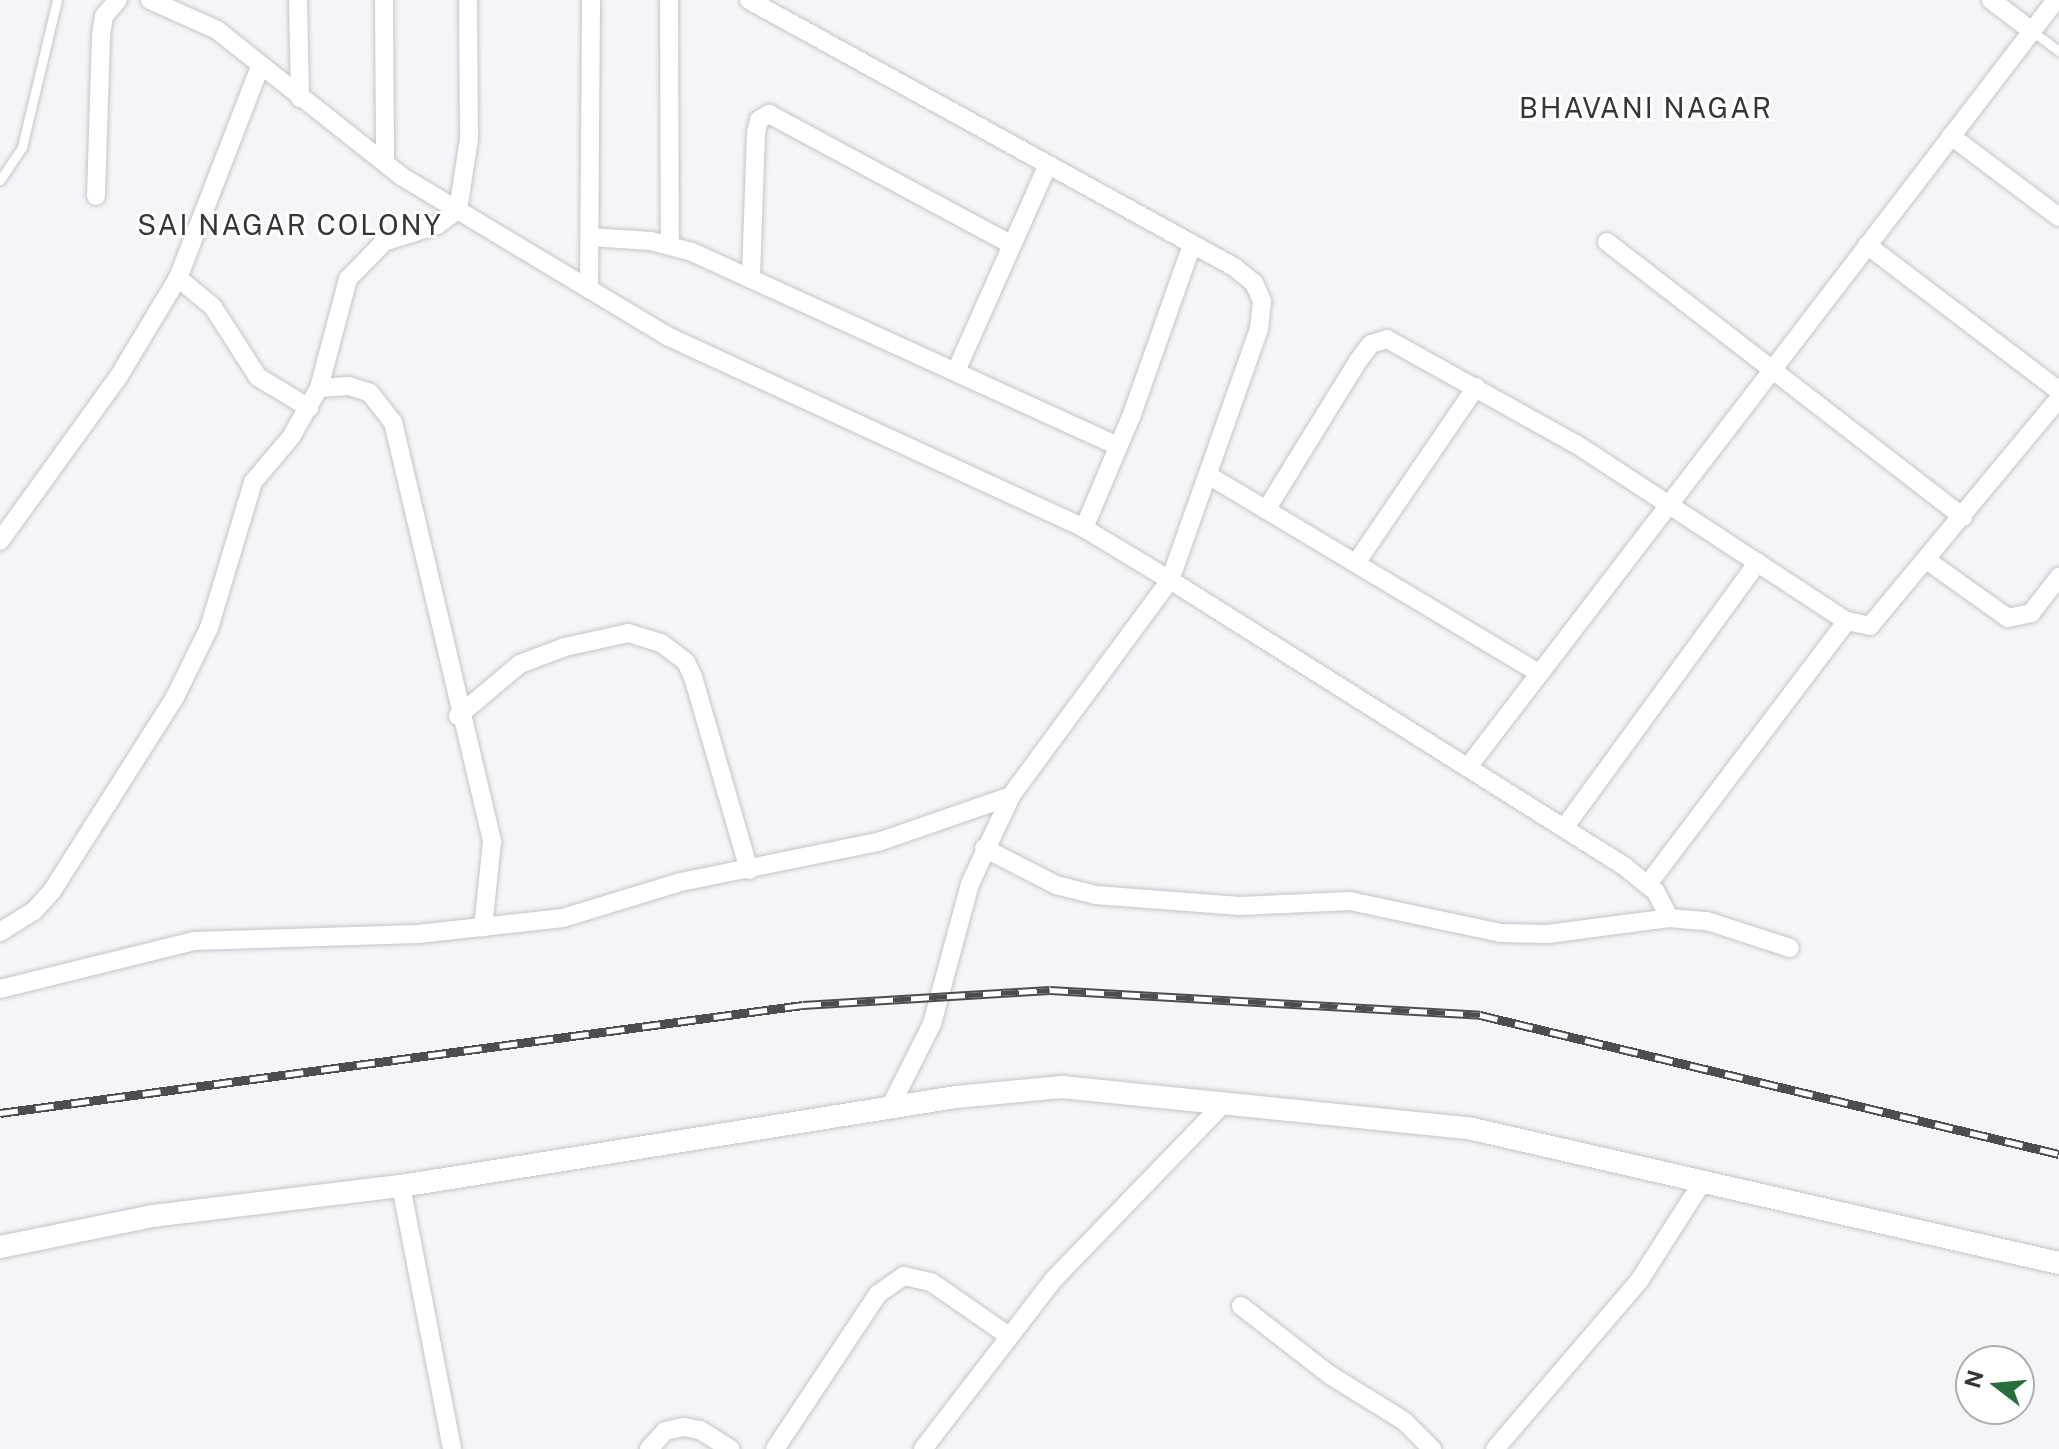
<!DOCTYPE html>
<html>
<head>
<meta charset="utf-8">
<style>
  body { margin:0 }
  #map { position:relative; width:2059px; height:1449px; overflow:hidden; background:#f5f4f8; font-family:"Public Sans",sans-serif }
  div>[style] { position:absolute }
  .roads { filter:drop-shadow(0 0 2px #c5c4c7) drop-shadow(0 0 2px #c5c4c7) }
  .service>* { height:9px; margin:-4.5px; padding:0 4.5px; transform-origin:4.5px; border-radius:4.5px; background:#fff }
  .minor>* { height:18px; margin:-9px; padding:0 9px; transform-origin:9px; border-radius:9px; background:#fff }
  .tertiary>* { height:22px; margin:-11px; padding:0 11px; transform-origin:11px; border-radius:11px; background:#fff }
  .rail>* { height:9px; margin-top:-4.5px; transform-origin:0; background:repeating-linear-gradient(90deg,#fff 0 18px,#4d4c4e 0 36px); box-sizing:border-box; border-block:2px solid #4d4c4e }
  span { translate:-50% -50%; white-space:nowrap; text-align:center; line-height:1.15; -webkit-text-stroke:6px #fff; paint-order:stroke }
  .neighbourhood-label { font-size:28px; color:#363537; letter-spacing:2px }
  .north { position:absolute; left:1955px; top:1345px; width:80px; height:80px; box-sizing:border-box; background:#fff; border:2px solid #afaeaf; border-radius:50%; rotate:286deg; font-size:22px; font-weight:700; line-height:32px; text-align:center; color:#363537 }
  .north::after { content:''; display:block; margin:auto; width:28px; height:36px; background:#266f3c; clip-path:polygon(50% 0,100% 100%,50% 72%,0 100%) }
</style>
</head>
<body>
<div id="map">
  <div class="roads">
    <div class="service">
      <i style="left:2032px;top:31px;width:34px;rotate:37deg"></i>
      <i style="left:0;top:180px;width:40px;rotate:-56deg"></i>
      <i style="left:22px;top:147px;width:151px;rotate:-76.6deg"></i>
    </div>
    <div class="minor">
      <i style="left:150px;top:0;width:73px;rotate:24.1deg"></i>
      <i style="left:217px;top:30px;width:235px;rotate:38.4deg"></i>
      <i style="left:401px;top:176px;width:310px;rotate:31deg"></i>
      <i style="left:667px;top:336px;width:459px;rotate:24.7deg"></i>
      <i style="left:1084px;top:528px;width:100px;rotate:31.2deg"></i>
      <i style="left:1170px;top:580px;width:537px;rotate:32.21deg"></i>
      <i style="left:1624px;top:866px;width:41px;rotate:39.1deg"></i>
      <i style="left:1656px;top:892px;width:29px;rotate:63deg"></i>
      <i style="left:298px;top:0;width:98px;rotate:88.8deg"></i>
      <i style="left:384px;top:0;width:162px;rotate:89.6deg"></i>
      <i style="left:669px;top:0;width:245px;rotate:89.8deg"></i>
      <i style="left:749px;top:0;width:554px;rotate:28.83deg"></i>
      <i style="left:1234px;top:267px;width:26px;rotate:39deg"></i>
      <i style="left:1254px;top:283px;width:20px;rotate:66deg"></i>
      <i style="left:1262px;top:301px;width:28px;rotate:96deg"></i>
      <i style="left:1259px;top:329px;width:266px;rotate:109.5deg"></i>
      <i style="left:1170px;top:580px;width:268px;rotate:126.4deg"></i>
      <i style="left:1011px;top:796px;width:97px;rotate:115deg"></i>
      <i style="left:970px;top:884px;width:145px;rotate:105.2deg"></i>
      <i style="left:932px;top:1024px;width:93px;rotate:116.8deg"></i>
      <i style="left:1991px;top:0;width:51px;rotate:37.1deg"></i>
      <i style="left:1951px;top:136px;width:135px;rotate:36.9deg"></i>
      <i style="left:96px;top:196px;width:161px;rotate:-88.2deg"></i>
      <i style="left:101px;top:35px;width:19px;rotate:-81deg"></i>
      <i style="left:104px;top:16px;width:21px;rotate:-49deg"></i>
      <i style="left:590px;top:237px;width:61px;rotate:3.8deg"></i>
      <i style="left:651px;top:241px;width:42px;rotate:15deg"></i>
      <i style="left:692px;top:252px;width:468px;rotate:24.5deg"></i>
      <i style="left:1607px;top:242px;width:450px;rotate:37.7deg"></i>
      <i style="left:1867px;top:245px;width:241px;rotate:37.2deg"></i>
      <i style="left:751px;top:276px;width:143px;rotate:-88deg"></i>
      <i style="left:756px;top:133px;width:13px;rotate:-77deg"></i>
      <i style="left:759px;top:120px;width:12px;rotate:-31deg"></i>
      <i style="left:769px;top:114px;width:276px;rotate:28.3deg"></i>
      <i style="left:178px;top:278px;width:45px;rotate:39.6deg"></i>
      <i style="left:213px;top:307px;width:83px;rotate:57.3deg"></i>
      <i style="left:258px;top:377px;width:60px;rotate:31.3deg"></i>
      <i style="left:589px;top:289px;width:289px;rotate:-89.6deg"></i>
      <i style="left:956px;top:371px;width:223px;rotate:-66deg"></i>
      <i style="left:319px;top:388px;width:30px;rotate:-4deg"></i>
      <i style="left:349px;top:386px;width:22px;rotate:18deg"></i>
      <i style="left:370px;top:393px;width:37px;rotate:52deg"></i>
      <i style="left:393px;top:422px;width:432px;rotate:76.7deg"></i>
      <i style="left:492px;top:842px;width:86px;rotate:96deg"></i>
      <i style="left:1208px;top:475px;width:386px;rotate:30.9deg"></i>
      <i style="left:1266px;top:510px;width:175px;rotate:-58.3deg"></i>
      <i style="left:1358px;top:361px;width:21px;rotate:-53deg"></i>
      <i style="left:1371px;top:344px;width:17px;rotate:-17deg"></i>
      <i style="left:1387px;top:339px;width:216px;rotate:29.1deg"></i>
      <i style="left:1576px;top:444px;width:324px;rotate:33.2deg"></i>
      <i style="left:1847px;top:621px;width:24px;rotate:12deg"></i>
      <i style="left:1870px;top:626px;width:296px;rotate:-50.3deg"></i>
      <i style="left:1084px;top:528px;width:121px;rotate:-67.1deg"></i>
      <i style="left:1131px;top:417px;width:182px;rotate:-70.5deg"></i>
      <i style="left:0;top:541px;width:203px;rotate:-54.2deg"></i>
      <i style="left:119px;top:376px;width:114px;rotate:-59deg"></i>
      <i style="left:178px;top:278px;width:226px;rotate:-68.8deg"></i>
      <i style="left:1928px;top:561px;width:98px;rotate:35.5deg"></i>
      <i style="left:2008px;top:618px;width:24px;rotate:-12deg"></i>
      <i style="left:2031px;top:613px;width:46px;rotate:-52.1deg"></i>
      <i style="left:1356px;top:563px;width:213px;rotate:-55.7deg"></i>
      <i style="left:458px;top:716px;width:81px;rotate:-40deg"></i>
      <i style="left:520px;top:664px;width:48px;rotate:-20.7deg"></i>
      <i style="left:565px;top:647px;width:65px;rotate:-12.5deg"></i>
      <i style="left:628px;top:633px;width:34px;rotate:17deg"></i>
      <i style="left:661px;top:643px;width:31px;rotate:37deg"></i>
      <i style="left:686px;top:662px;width:17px;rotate:65deg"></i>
      <i style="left:693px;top:677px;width:201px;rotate:73.8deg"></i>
      <i style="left:1468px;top:767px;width:966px;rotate:-52.53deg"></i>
      <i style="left:1564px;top:828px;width:329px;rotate:-53.9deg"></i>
      <i style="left:984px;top:848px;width:81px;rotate:27.2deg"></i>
      <i style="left:1056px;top:885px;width:41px;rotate:14deg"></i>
      <i style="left:1096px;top:895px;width:144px;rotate:4.4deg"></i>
      <i style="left:1240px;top:906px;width:110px;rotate:-2.6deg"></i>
      <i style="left:1350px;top:901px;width:153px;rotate:12deg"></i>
      <i style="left:1500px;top:933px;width:48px;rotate:1.2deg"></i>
      <i style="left:1548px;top:934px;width:122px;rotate:-7.5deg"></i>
      <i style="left:1669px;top:918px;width:38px;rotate:5deg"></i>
      <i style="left:1707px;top:921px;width:87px;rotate:18deg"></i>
      <i style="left:1648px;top:884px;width:330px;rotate:-52.9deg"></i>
      <i style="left:0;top:932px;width:40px;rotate:-32deg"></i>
      <i style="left:34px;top:911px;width:27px;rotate:-48deg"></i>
      <i style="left:52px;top:891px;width:230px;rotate:-57.6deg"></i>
      <i style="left:175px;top:697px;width:77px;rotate:-63.8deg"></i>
      <i style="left:209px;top:628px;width:152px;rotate:-73.2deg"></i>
      <i style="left:253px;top:482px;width:59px;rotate:-49.8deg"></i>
      <i style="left:291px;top:437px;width:56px;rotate:-60.3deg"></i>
      <i style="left:319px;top:388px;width:113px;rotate:-75.1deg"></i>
      <i style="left:348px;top:279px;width:52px;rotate:-45.8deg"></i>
      <i style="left:384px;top:242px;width:56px;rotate:-17.8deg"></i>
      <i style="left:437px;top:225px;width:26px;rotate:-36deg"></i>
      <i style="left:458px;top:210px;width:72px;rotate:-81.2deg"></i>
      <i style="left:469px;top:139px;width:139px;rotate:-90.4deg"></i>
      <i style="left:0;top:989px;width:200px;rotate:-13.9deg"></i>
      <i style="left:194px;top:941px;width:224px;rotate:-1.8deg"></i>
      <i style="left:418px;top:934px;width:146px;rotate:-6.3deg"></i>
      <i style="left:563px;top:918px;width:123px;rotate:-17deg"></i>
      <i style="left:681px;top:882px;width:201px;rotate:-11.5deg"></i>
      <i style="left:878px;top:842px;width:141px;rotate:-19.1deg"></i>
      <i style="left:401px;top:1186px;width:268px;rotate:79deg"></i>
      <i style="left:1241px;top:1306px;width:113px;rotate:37.8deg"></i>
      <i style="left:1330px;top:1375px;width:87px;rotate:31.9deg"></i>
      <i style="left:1404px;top:1421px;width:40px;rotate:45deg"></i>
      <i style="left:649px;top:1449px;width:24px;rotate:-48deg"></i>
      <i style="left:665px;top:1431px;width:19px;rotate:-12deg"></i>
      <i style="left:684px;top:1427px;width:16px;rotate:11deg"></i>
      <i style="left:700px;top:1430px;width:36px;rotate:32deg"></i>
      <i style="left:775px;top:1449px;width:186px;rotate:-56.4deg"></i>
      <i style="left:878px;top:1294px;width:32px;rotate:-35deg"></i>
      <i style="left:904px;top:1276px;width:28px;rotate:13deg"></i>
      <i style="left:931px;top:1282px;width:95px;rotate:34.7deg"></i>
      <i style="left:923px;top:1449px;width:213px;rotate:-52.4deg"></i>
      <i style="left:1053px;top:1280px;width:248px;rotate:-46deg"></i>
      <i style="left:1495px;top:1449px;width:221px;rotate:-49.4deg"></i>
      <i style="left:1639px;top:1281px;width:119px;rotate:-57.4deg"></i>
    </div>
    <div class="tertiary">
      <i style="left:0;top:1247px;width:155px;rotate:-11.5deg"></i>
      <i style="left:152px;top:1216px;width:251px;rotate:-6.9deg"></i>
      <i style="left:401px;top:1186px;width:562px;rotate:-9.11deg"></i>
      <i style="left:956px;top:1097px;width:106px;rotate:-5.4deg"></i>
      <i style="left:1062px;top:1087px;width:408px;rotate:5.8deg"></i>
      <i style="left:1468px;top:1128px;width:606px;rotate:12.87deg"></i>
    </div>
  </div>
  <div class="rail">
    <i style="left:0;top:1113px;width:810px;rotate:-7.66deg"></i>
    <i style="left:803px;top:1005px;width:247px;rotate:-3.5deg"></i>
    <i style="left:1050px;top:990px;width:431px;rotate:3.3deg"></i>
    <i style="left:1480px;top:1015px;width:595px;rotate:13.5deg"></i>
  </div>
  <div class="neighbourhood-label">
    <span style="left:1646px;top:108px">BHAVANI NAGAR</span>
    <span style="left:290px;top:225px">SAI NAGAR COLONY</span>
  </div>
  <div class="north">N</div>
</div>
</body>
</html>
